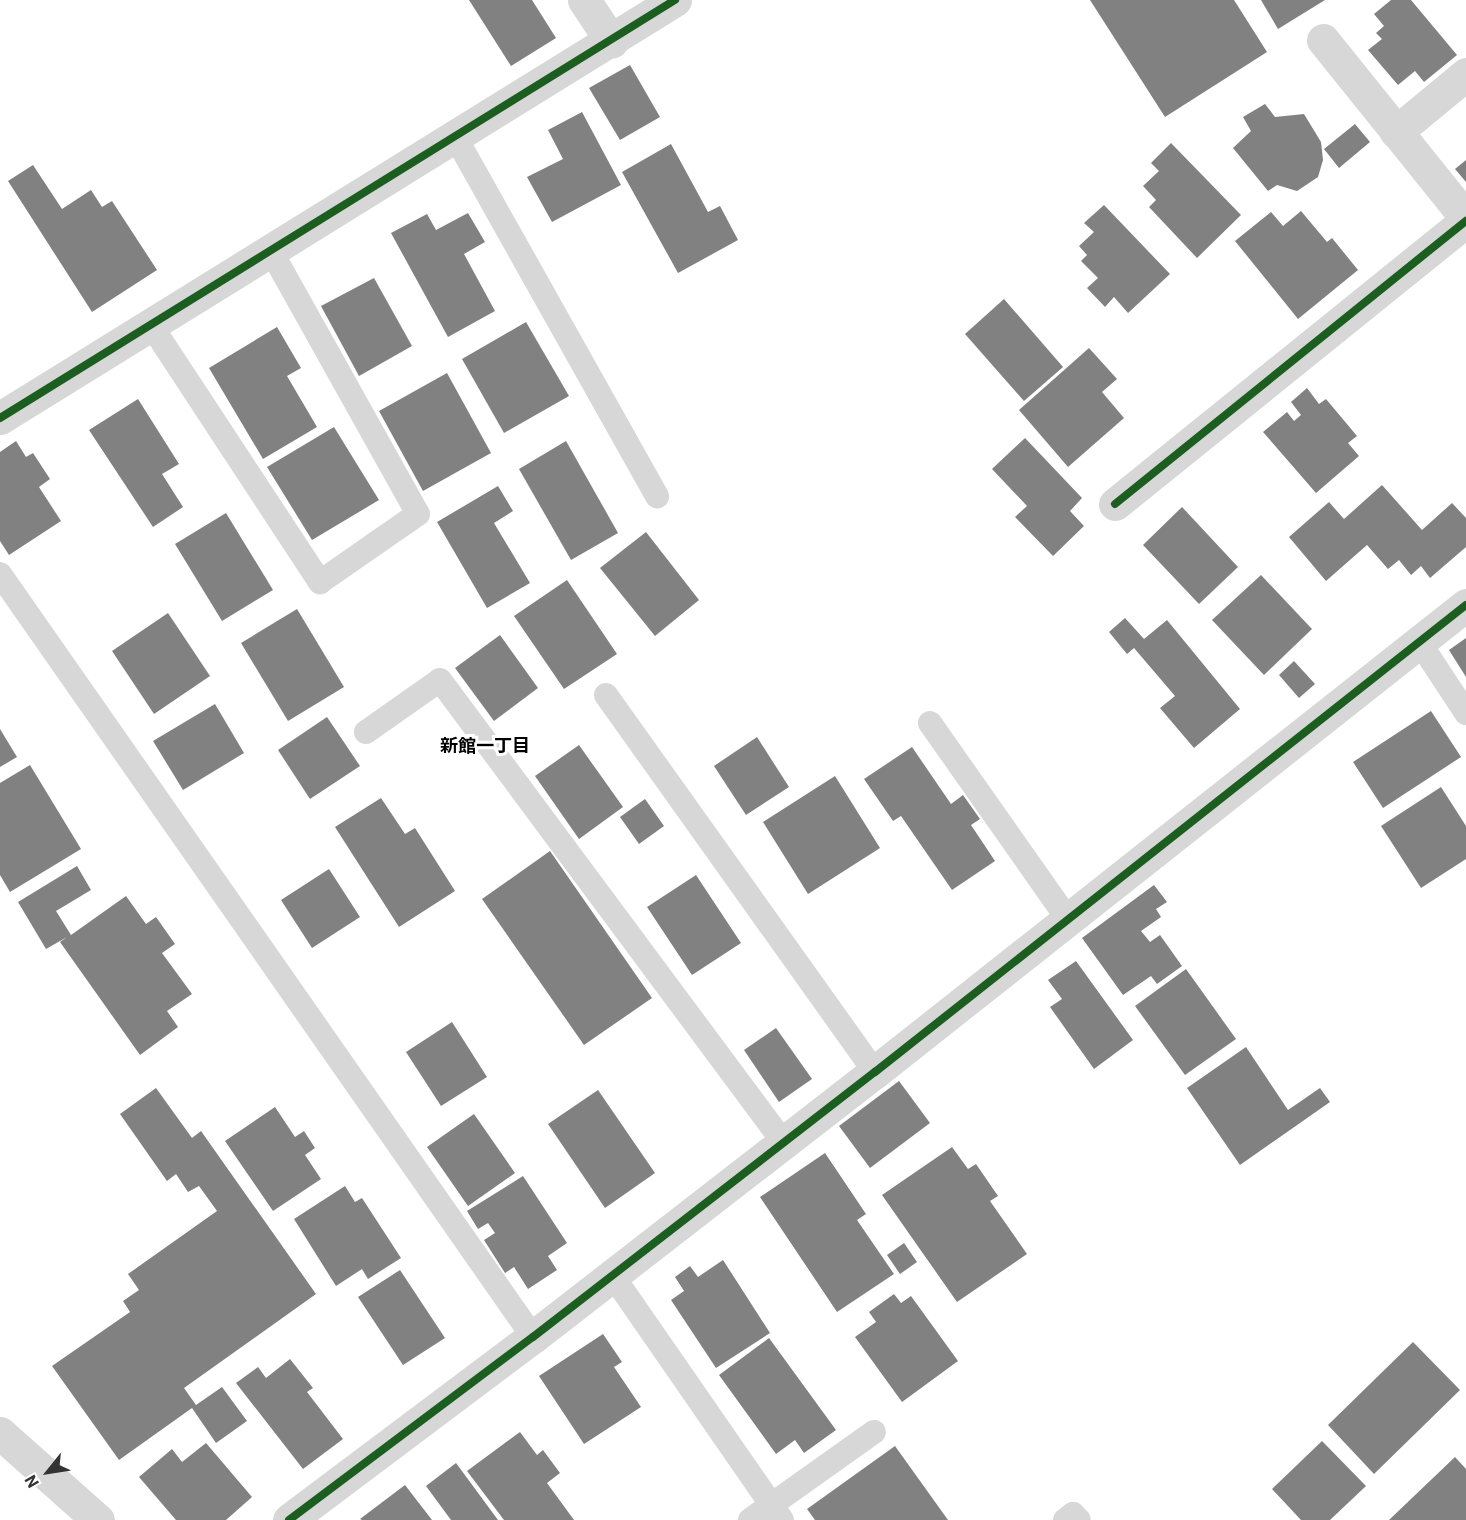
<!DOCTYPE html>
<html>
<head>
<meta charset="utf-8">
<style>
  body { margin:0 }
  #map { position:relative; width:1466px; height:1520px; overflow:hidden; background:#fff; font-family:Roboto,"Noto Sans JP",sans-serif }
  div>[style] { position:absolute }
  .building>* { inset:0; background:#818181 }
  .service>* { height:24px; margin:-12px; padding:0 12px; transform-origin:12px; border-radius:12px; background:#d7d7d7 }
  .minor>* { height:33px; margin:-16.5px; padding:0 16.5px; transform-origin:16.5px; border-radius:16.5px; background:#d7d7d7 }
  .tertiary>* { height:33px; margin:-16.5px; padding:0 16.5px; transform-origin:16.5px; border-radius:16.5px; background:#d7d7d7 }
  .cycleway>* { height:8px; margin:-4px; padding:0 4px; transform-origin:4px; border-radius:4px; background:#1b5e20 }
  span { translate:-50% -50%; white-space:nowrap; text-align:center; line-height:1.15; -webkit-text-stroke:6px #fff; paint-order:stroke }
  .neighbourhood-label { font-size:18px; color:#000; font-weight:700 }
  .north { position:absolute; left:18px; top:1442px; width:60px; height:60px; -webkit-text-stroke:4px #fff; paint-order:stroke; rotate:240deg; font-size:16px; font-weight:700; line-height:24px; text-align:center; color:#333 }
  .north::after { content:''; display:block; margin:auto; width:21px; height:27px; background:#333; clip-path:polygon(50% 0,100% 100%,50% 72%,0 100%) }
</style>
</head>
<body>
<div id="map">
  <div class="building">
    <i style="clip-path:polygon(469px 0,532px 0,556px 38px,511px 66px)"></i>
    <i style="clip-path:polygon(1090px 0,1234px 0,1267px 52px,1165px 117px)"></i>
    <i style="clip-path:polygon(1261px 0,1325px 0,1278px 29px)"></i>
    <i style="clip-path:polygon(1391px 0,1411px 0,1457px 55px,1424px 82px,1415px 71px,1398px 85px,1368px 50px,1382px 39px,1376px 33px,1384px 26px,1374px 14px)"></i>
    <i style="clip-path:polygon(630px 65px,660px 117px,620px 140px,589px 88px)"></i>
    <i style="clip-path:polygon(1265px 104px,1275px 117px,1304px 114px,1321px 142px,1323px 160px,1318px 177px,1297px 191px,1277px 185px,1268px 191px,1233px 148px,1251px 131px,1243px 117px)"></i>
    <i style="clip-path:polygon(582px 112px,621px 185px,552px 222px,527px 177px,563px 159px,548px 130px)"></i>
    <i style="clip-path:polygon(1355px 124px,1370px 142px,1339px 168px,1324px 149px)"></i>
    <i style="clip-path:polygon(1171px 143px,1241px 215px,1197px 258px,1149px 207px,1156px 200px,1143px 186px,1159px 171px,1151px 163px)"></i>
    <i style="clip-path:polygon(671px 144px,708px 212px,720px 206px,738px 240px,678px 273px,622px 172px)"></i>
    <i style="clip-path:polygon(1466px 160px,1466px 182px,1455px 169px)"></i>
    <i style="clip-path:polygon(33px 165px,62px 209px,91px 190px,102px 207px,112px 201px,157px 270px,92px 312px,8px 181px)"></i>
    <i style="clip-path:polygon(1104px 205px,1170px 274px,1128px 313px,1114px 297px,1105px 307px,1087px 288px,1098px 278px,1081px 261px,1087px 255px,1079px 246px,1094px 232px,1084px 223px)"></i>
    <i style="clip-path:polygon(1301px 211px,1327px 242px,1332px 238px,1358px 270px,1298px 319px,1235px 241px,1271px 212px,1283px 226px)"></i>
    <i style="clip-path:polygon(468px 213px,485px 242px,464px 254px,495px 311px,448px 337px,391px 233px,427px 214px,436px 230px)"></i>
    <i style="clip-path:polygon(374px 278px,412px 346px,359px 376px,321px 306px)"></i>
    <i style="clip-path:polygon(1004px 299px,1063px 367px,1024px 401px,965px 334px)"></i>
    <i style="clip-path:polygon(526px 322px,569px 396px,504px 433px,462px 359px)"></i>
    <i style="clip-path:polygon(277px 327px,301px 368px,287px 376px,317px 427px,263px 459px,209px 368px)"></i>
    <i style="clip-path:polygon(1089px 348px,1117px 379px,1102px 392px,1124px 418px,1068px 467px,1019px 410px)"></i>
    <i style="clip-path:polygon(447px 373px,491px 453px,423px 491px,379px 411px)"></i>
    <i style="clip-path:polygon(1307px 388px,1319px 404px,1326px 399px,1357px 436px,1348px 443px,1359px 456px,1316px 493px,1263px 432px,1287px 412px,1294px 421px,1301px 415px,1291px 402px)"></i>
    <i style="clip-path:polygon(138px 399px,179px 464px,162px 474px,183px 507px,153px 527px,89px 430px)"></i>
    <i style="clip-path:polygon(334px 427px,379px 500px,312px 540px,267px 467px)"></i>
    <i style="clip-path:polygon(1025px 438px,1082px 498px,1070px 511px,1084px 526px,1053px 556px,1015px 517px,1027px 506px,992px 469px)"></i>
    <i style="clip-path:polygon(16px 441px,26px 457px,33px 453px,50px 479px,39px 487px,61px 521px,9px 555px,0 541px,0 452px)"></i>
    <i style="clip-path:polygon(566px 441px,618px 533px,571px 560px,519px 469px)"></i>
    <i style="clip-path:polygon(1382px 485px,1422px 530px,1452px 503px,1466px 518px,1466px 547px,1430px 578px,1421px 566px,1411px 575px,1399px 560px,1388px 569px,1367px 545px,1326px 581px,1289px 537px,1329px 502px,1344px 519px)"></i>
    <i style="clip-path:polygon(498px 486px,513px 511px,494px 523px,530px 583px,487px 608px,437px 522px)"></i>
    <i style="clip-path:polygon(1182px 507px,1238px 567px,1199px 604px,1143px 545px)"></i>
    <i style="clip-path:polygon(226px 513px,273px 590px,222px 621px,175px 544px)"></i>
    <i style="clip-path:polygon(646px 532px,699px 600px,655px 636px,600px 568px)"></i>
    <i style="clip-path:polygon(1261px 575px,1312px 629px,1264px 675px,1212px 620px)"></i>
    <i style="clip-path:polygon(567px 580px,617px 654px,564px 689px,514px 616px)"></i>
    <i style="clip-path:polygon(297px 609px,344px 687px,288px 721px,241px 643px)"></i>
    <i style="clip-path:polygon(168px 613px,210px 676px,154px 714px,112px 651px)"></i>
    <i style="clip-path:polygon(1125px 618px,1144px 639px,1167px 620px,1240px 709px,1194px 748px,1160px 708px,1175px 696px,1134px 648px,1127px 654px,1109px 632px)"></i>
    <i style="clip-path:polygon(500px 635px,538px 688px,494px 721px,455px 668px)"></i>
    <i style="clip-path:polygon(1466px 638px,1466px 677px,1449px 650px)"></i>
    <i style="clip-path:polygon(1294px 661px,1315px 684px,1299px 698px,1279px 675px)"></i>
    <i style="clip-path:polygon(215px 704px,244px 753px,183px 790px,153px 741px)"></i>
    <i style="clip-path:polygon(1431px 711px,1461px 757px,1383px 808px,1353px 762px)"></i>
    <i style="clip-path:polygon(327px 717px,360px 766px,310px 799px,278px 750px)"></i>
    <i style="clip-path:polygon(0 729px,17px 757px,0 767px)"></i>
    <i style="clip-path:polygon(757px 737px,789px 787px,746px 815px,714px 766px)"></i>
    <i style="clip-path:polygon(579px 745px,623px 807px,579px 839px,535px 776px)"></i>
    <i style="clip-path:polygon(912px 747px,951px 804px,963px 795px,980px 819px,971px 825px,995px 861px,952px 890px,901px 816px,893px 821px,864px 779px)"></i>
    <i style="clip-path:polygon(30px 765px,81px 849px,10px 892px,0 875px,0 783px)"></i>
    <i style="clip-path:polygon(835px 776px,880px 848px,808px 894px,763px 822px)"></i>
    <i style="clip-path:polygon(1441px 787px,1466px 826px,1466px 859px,1421px 888px,1381px 826px)"></i>
    <i style="clip-path:polygon(381px 798px,405px 834px,415px 828px,455px 891px,399px 927px,335px 827px)"></i>
    <i style="clip-path:polygon(645px 799px,664px 826px,639px 844px,620px 817px)"></i>
    <i style="clip-path:polygon(550px 851px,652px 998px,584px 1045px,482px 899px)"></i>
    <i style="clip-path:polygon(77px 866px,91px 890px,56px 911px,71px 935px,126px 896px,146px 924px,156px 917px,175px 944px,162px 953px,192px 994px,167px 1011px,178px 1027px,140px 1055px,60px 942px,67px 937px,46px 949px,18px 902px)"></i>
    <i style="clip-path:polygon(329px 869px,360px 917px,312px 948px,281px 900px)"></i>
    <i style="clip-path:polygon(696px 875px,741px 943px,692px 975px,647px 907px)"></i>
    <i style="clip-path:polygon(1154px 885px,1167px 902px,1156px 909px,1161px 917px,1141px 931px,1150px 942px,1160px 935px,1182px 966px,1157px 984px,1151px 976px,1123px 995px,1082px 938px)"></i>
    <i style="clip-path:polygon(1076px 961px,1133px 1040px,1094px 1069px,1050px 1007px,1062px 999px,1048px 980px)"></i>
    <i style="clip-path:polygon(1186px 969px,1236px 1039px,1185px 1075px,1135px 1006px)"></i>
    <i style="clip-path:polygon(452px 1022px,487px 1077px,441px 1106px,406px 1052px)"></i>
    <i style="clip-path:polygon(776px 1028px,812px 1079px,779px 1102px,744px 1050px)"></i>
    <i style="clip-path:polygon(1246px 1047px,1288px 1110px,1320px 1088px,1330px 1102px,1240px 1165px,1187px 1088px)"></i>
    <i style="clip-path:polygon(899px 1081px,930px 1123px,870px 1168px,839px 1126px)"></i>
    <i style="clip-path:polygon(156px 1088px,192px 1138px,201px 1131px,316px 1294px,184px 1388px,196px 1405px,222px 1387px,247px 1421px,216px 1443px,192px 1408px,119px 1460px,52px 1366px,130px 1312px,123px 1301px,139px 1290px,128px 1274px,217px 1211px,199px 1186px,188px 1192px,176px 1174px,167px 1181px,120px 1114px)"></i>
    <i style="clip-path:polygon(598px 1090px,655px 1173px,605px 1208px,548px 1124px)"></i>
    <i style="clip-path:polygon(275px 1107px,295px 1137px,304px 1131px,315px 1148px,305px 1155px,321px 1179px,273px 1211px,225px 1141px)"></i>
    <i style="clip-path:polygon(474px 1114px,515px 1173px,468px 1206px,427px 1147px)"></i>
    <i style="clip-path:polygon(952px 1147px,968px 1169px,976px 1164px,998px 1196px,990px 1201px,1027px 1254px,957px 1302px,882px 1195px)"></i>
    <i style="clip-path:polygon(825px 1153px,866px 1214px,857px 1220px,894px 1274px,837px 1312px,760px 1197px)"></i>
    <i style="clip-path:polygon(523px 1176px,567px 1243px,548px 1256px,557px 1270px,528px 1289px,514px 1267px,505px 1273px,484px 1240px,495px 1233px,488px 1223px,478px 1229px,467px 1211px)"></i>
    <i style="clip-path:polygon(345px 1186px,355px 1202px,362px 1198px,401px 1258px,368px 1279px,362px 1269px,336px 1286px,294px 1219px)"></i>
    <i style="clip-path:polygon(904px 1243px,917px 1262px,900px 1274px,887px 1255px)"></i>
    <i style="clip-path:polygon(723px 1260px,770px 1333px,716px 1368px,671px 1300px,684px 1291px,675px 1277px,690px 1266px,698px 1277px)"></i>
    <i style="clip-path:polygon(400px 1270px,445px 1338px,403px 1365px,358px 1297px)"></i>
    <i style="clip-path:polygon(894px 1294px,901px 1303px,911px 1296px,958px 1361px,902px 1402px,855px 1337px,876px 1322px,869px 1312px)"></i>
    <i style="clip-path:polygon(603px 1334px,622px 1362px,614px 1367px,641px 1407px,584px 1444px,539px 1376px)"></i>
    <i style="clip-path:polygon(769px 1338px,836px 1430px,804px 1453px,795px 1440px,776px 1454px,719px 1375px)"></i>
    <i style="clip-path:polygon(1413px 1342px,1460px 1390px,1374px 1474px,1328px 1425px)"></i>
    <i style="clip-path:polygon(290px 1359px,313px 1388px,307px 1392px,343px 1439px,303px 1469px,236px 1383px,258px 1367px,266px 1378px)"></i>
    <i style="clip-path:polygon(520px 1432px,537px 1455px,543px 1450px,560px 1473px,547px 1483px,574px 1520px,504px 1520px,467px 1471px)"></i>
    <i style="clip-path:polygon(1322px 1441px,1366px 1486px,1330px 1520px,1301px 1520px,1272px 1489px)"></i>
    <i style="clip-path:polygon(206px 1443px,252px 1497px,226px 1520px,176px 1520px,139px 1477px,172px 1449px,182px 1462px)"></i>
    <i style="clip-path:polygon(895px 1446px,948px 1520px,815px 1520px,807px 1509px)"></i>
    <i style="clip-path:polygon(1455px 1457px,1466px 1469px,1466px 1520px,1389px 1520px)"></i>
    <i style="clip-path:polygon(456px 1463px,498px 1520px,451px 1520px,426px 1486px)"></i>
    <i style="clip-path:polygon(405px 1485px,432px 1520px,362px 1520px,360px 1519px)"></i>
  </div>
  <div class="service">
    <i style="left:456px;top:138px;width:411px;rotate:60.7deg"></i>
    <i style="left:151px;top:325px;width:308px;rotate:56.7deg"></i>
    <i style="left:320px;top:582px;width:119px;rotate:-34.8deg"></i>
    <i style="left:418px;top:514px;width:301px;rotate:-119.2deg"></i>
    <i style="left:0;top:574px;width:931px;rotate:55.06deg"></i>
    <i style="left:1420px;top:643px;width:84px;rotate:56.7deg"></i>
    <i style="left:606px;top:695px;width:463px;rotate:54.5deg"></i>
    <i style="left:930px;top:723px;width:242px;rotate:54.9deg"></i>
    <i style="left:366px;top:732px;width:90px;rotate:-35.1deg"></i>
    <i style="left:440px;top:680px;width:577px;rotate:53.39deg"></i>
    <i style="left:613px;top:1276px;width:297px;rotate:55.3deg"></i>
    <i style="left:750px;top:1520px;width:152px;rotate:-35.4deg"></i>
    <i style="left:1065px;top:1520px;width:10px;rotate:-37deg"></i>
    <i style="left:1073px;top:1514px;width:8px;rotate:45deg"></i>
  </div>
  <div class="minor">
    <i style="left:584px;top:0;width:50px;rotate:56.3deg"></i>
    <i style="left:1323px;top:40px;width:228px;rotate:51.2deg"></i>
    <i style="left:1396px;top:132px;width:91px;rotate:-39.6deg"></i>
    <i style="left:0;top:418px;width:794px;rotate:-31.77deg"></i>
    <i style="left:1115px;top:504px;width:451px;rotate:-38.9deg"></i>
    <i style="left:289px;top:1520px;width:305px;rotate:-36.9deg"></i>
    <i style="left:533px;top:1337px;width:433px;rotate:-37.8deg"></i>
    <i style="left:875px;top:1072px;width:753px;rotate:-38.32deg"></i>
  </div>
  <div class="tertiary">
    <i style="left:0;top:1433px;width:131px;rotate:41.6deg"></i>
  </div>
  <div class="cycleway">
    <i style="left:0;top:418px;width:794px;rotate:-31.77deg"></i>
    <i style="left:1115px;top:504px;width:451px;rotate:-38.9deg"></i>
    <i style="left:289px;top:1520px;width:305px;rotate:-36.9deg"></i>
    <i style="left:533px;top:1337px;width:433px;rotate:-37.8deg"></i>
    <i style="left:875px;top:1072px;width:753px;rotate:-38.32deg"></i>
  </div>
  <div class="neighbourhood-label">
    <span style="left:485px;top:746px">新館一丁目</span>
  </div>
  <div class="north">N</div>
</div>
</body>
</html>
